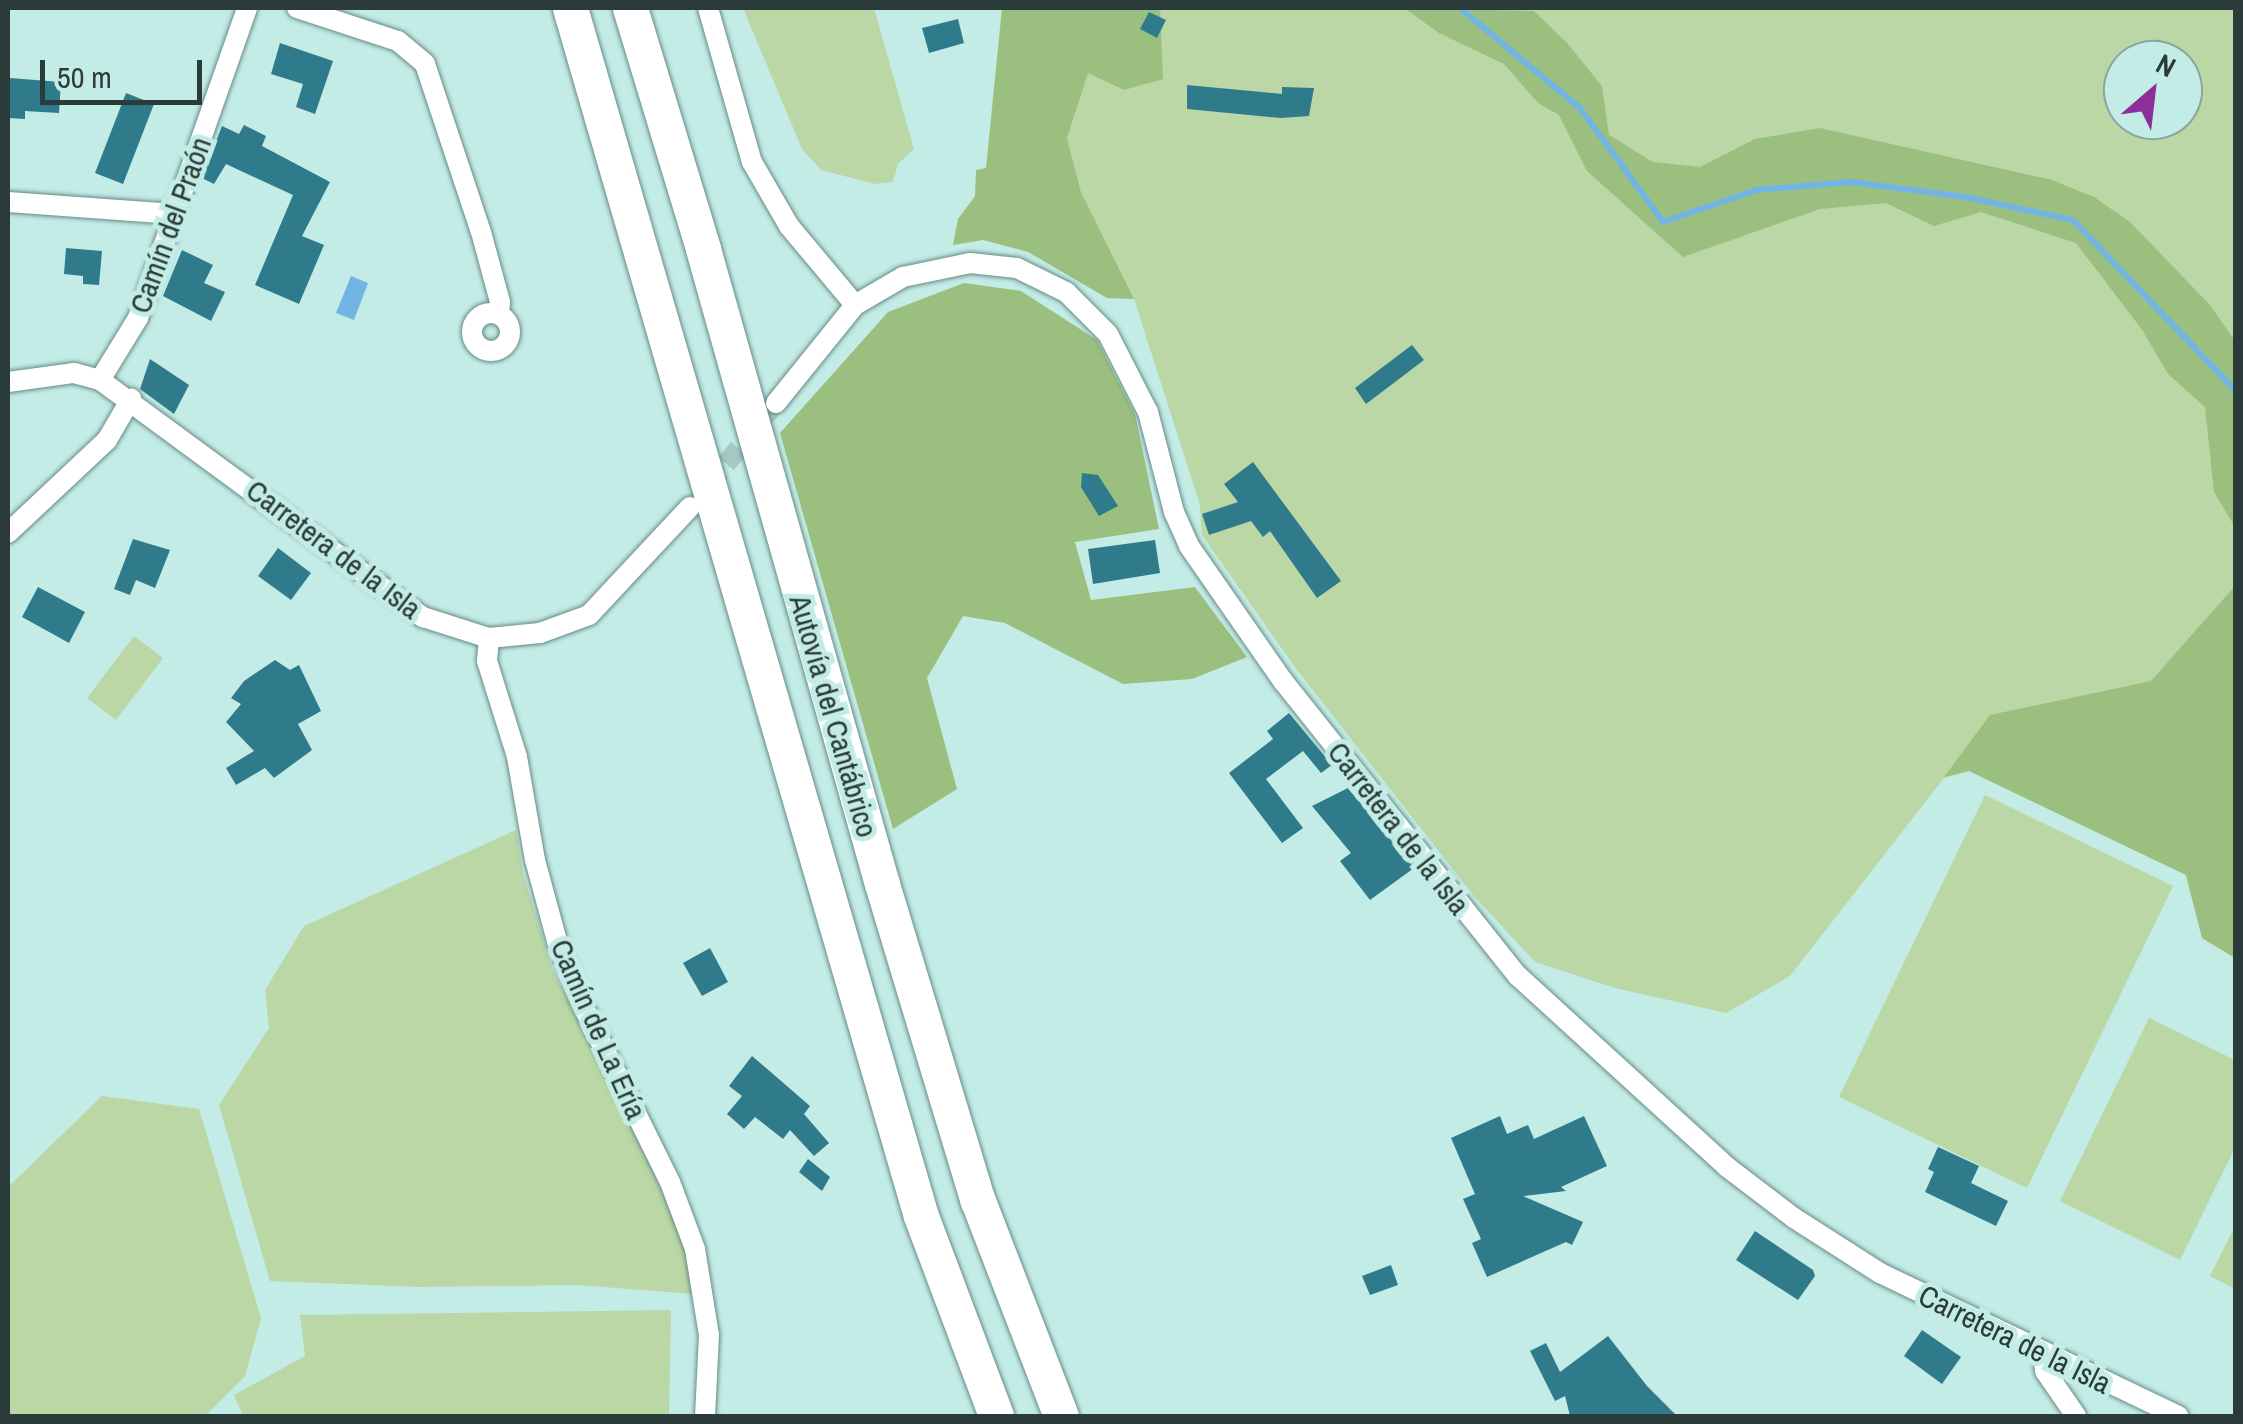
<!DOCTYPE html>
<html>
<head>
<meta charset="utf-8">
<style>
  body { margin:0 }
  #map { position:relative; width:2243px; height:1424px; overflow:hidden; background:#c4ece6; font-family:"Archivo Narrow",sans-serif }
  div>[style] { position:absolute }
  .green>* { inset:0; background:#bad7a5 }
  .forest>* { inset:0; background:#9abf7f }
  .water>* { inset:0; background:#72b4e3 }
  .stream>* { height:6px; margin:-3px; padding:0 3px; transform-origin:3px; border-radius:3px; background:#72b4e3 }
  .building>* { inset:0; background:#307b8b }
  .minor-tunnel>* { height:20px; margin-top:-10px; transform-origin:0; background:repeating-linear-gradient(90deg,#a5c9c3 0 20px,transparent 0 30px) }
  .roads { filter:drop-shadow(0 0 2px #668b86) drop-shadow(0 0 2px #668b86) }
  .minor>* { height:20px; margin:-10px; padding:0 10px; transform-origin:10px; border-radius:10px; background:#fff }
  .minor>.ring { margin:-10px; padding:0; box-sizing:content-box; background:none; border:20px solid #fff; border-radius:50% }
  .motorway>* { height:35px; margin:-17.5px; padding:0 17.5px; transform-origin:17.5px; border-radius:17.5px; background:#fff }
  span { translate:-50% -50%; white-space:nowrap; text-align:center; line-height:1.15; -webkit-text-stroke:10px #c4ece6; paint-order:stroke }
  .street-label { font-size:30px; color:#2b3b39 }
  .frame { position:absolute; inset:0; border:10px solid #2b3b39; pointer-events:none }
  .north { position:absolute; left:2103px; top:40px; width:100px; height:100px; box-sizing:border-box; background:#c4ece6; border:2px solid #87a5a1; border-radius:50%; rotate:28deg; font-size:28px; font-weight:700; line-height:40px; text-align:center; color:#2b3b39 }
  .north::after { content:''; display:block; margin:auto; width:35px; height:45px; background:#8c2f9a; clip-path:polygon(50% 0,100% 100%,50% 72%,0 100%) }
  .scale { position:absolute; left:40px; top:60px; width:162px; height:45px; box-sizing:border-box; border:5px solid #2b3b39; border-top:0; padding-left:12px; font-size:30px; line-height:35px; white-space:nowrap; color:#2b3b39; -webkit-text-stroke:8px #c4ece6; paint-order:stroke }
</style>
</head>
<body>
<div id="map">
  <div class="green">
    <i style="clip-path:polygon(743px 8px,874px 8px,914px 149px,898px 164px,893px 182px,875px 184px,821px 170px,802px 149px)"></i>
    <i style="clip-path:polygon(evenodd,1120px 8px,2235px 8px,2235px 958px,2202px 938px,2186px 875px,1969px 771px,1944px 778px,1790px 976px,1726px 1013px,1615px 988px,1535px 962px,1474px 896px,1297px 670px,1202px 535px,1200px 505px,1134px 299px,1081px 192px,1067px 138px,1074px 95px,1120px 8px,2123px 60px,2183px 60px,2183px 120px,2123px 120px,2123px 60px)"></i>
    <i style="clip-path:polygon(134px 636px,163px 658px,116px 720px,87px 698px)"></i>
    <i style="clip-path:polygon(1985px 795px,2173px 886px,2027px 1188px,1839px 1097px)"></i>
    <i style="clip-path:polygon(516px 830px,523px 873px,552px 968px,655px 1176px,684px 1244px,692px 1294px,578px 1285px,419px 1287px,270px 1281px,219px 1105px,269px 1028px,265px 990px,304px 926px)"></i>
    <i style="clip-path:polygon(2149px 1018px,2235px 1060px,2235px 1148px,2180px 1260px,2060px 1201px)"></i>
    <i style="clip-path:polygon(102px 1096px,199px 1109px,261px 1318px,245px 1376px,205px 1416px,8px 1416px,8px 1187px)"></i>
    <i style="clip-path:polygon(2235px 1226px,2235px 1289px,2210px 1276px)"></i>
    <i style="clip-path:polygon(671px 1310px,669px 1416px,243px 1416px,234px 1395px,305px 1356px,300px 1315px)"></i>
  </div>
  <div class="forest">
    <i style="clip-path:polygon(1002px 8px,1160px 8px,1163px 79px,1124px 90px,1088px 73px,1067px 138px,1081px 192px,1134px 299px,1107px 298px,1028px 252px,983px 240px,953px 245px,958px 219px,975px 196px,976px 170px,986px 168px)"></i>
    <i style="clip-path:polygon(1404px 8px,1534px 11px,1567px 43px,1602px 86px,1609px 135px,1653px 162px,1700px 167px,1755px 139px,1820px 128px,2052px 180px,2094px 197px,2130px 222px,2210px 305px,2235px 341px,2235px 527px,2214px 492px,2205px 407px,2168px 374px,2143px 331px,2076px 243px,1981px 212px,1934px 226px,1886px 203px,1820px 209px,1683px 257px,1587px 171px,1559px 115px,1538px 103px,1504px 64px,1439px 33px)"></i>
    <i style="clip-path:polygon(964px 283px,1021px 291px,1097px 340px,1135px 414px,1159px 529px,1075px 542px,1091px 600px,1195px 587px,1247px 657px,1192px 679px,1123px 684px,1005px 623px,963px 616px,927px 678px,957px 789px,893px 829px,780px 433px,888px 312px)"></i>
    <i style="clip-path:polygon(2235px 586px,2235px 958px,2202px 938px,2186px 875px,1969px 771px,1944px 777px,1990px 715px,2151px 681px)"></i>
  </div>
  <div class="water">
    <i style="clip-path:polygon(351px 276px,368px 283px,354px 320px,336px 313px)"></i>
  </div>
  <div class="stream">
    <i style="left:1460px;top:8px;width:156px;rotate:39.8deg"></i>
    <i style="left:1580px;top:108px;width:141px;rotate:53.9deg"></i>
    <i style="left:1663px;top:222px;width:98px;rotate:-19deg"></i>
    <i style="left:1756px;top:190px;width:96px;rotate:-4.8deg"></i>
    <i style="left:1852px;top:182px;width:114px;rotate:7.6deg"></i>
    <i style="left:1965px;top:197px;width:110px;rotate:12deg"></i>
    <i style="left:2073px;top:220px;width:236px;rotate:46.4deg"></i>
  </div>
  <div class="building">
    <i style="clip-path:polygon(1149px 12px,1166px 20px,1157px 38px,1140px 29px)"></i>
    <i style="clip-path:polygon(958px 19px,964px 43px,929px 53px,922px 28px)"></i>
    <i style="clip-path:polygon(280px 43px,333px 61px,315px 114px,296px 107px,303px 84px,271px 74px)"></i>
    <i style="clip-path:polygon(10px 78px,61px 82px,59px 113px,25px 111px,25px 119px,8px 118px)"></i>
    <i style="clip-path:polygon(1187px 85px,1282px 94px,1282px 87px,1314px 88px,1309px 116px,1281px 118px,1187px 109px)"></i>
    <i style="clip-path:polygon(126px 93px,154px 104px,123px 184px,95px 173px)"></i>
    <i style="clip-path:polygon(244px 125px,266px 136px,262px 146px,330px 182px,302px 236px,324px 245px,299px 304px,255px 285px,293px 195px,226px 164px,214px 184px,202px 178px,222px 126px,239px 134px)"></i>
    <i style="clip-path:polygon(66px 248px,102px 251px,99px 285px,83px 284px,83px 276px,64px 274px)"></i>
    <i style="clip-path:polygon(182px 250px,213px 265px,204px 283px,225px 292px,211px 321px,163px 296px)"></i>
    <i style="clip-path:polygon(1412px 345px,1424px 360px,1366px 404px,1355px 388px)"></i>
    <i style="clip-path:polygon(150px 359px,189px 385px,174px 414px,140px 389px)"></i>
    <i style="clip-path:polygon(1253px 462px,1341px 581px,1317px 598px,1270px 531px,1263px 537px,1251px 521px,1209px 535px,1202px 514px,1238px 502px,1224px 484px)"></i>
    <i style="clip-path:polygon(1082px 473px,1098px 475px,1118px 506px,1099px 516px,1081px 487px)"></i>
    <i style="clip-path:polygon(133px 539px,170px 550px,155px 588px,136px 580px,130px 595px,114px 589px)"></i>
    <i style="clip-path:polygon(1155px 540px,1160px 573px,1093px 584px,1088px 549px)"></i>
    <i style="clip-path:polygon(278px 548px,311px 573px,291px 600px,258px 576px)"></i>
    <i style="clip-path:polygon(38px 587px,85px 612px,69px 643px,22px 617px)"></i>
    <i style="clip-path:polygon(275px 660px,290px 670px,299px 665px,321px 711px,298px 724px,312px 750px,274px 778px,265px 768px,236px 785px,226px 768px,254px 751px,226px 722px,241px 704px,231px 698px,244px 681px)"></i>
    <i style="clip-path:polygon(1289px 713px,1332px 765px,1321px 773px,1303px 751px,1266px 779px,1303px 828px,1282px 843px,1229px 773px,1273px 739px,1267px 731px)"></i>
    <i style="clip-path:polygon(1348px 788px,1414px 868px,1370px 900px,1340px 861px,1351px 853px,1312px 806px)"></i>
    <i style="clip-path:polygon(710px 948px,728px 982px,702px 996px,683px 963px)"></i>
    <i style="clip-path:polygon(752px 1056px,810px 1106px,804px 1114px,829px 1143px,814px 1156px,790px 1130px,783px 1139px,755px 1117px,744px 1129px,727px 1114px,742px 1096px,729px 1086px)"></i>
    <i style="clip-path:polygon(1500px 1116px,1507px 1134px,1528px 1125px,1534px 1139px,1584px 1116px,1607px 1166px,1561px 1187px,1566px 1191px,1523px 1196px,1583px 1222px,1572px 1245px,1566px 1242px,1487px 1277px,1472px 1243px,1481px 1239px,1463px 1199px,1475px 1194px,1451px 1138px)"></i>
    <i style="clip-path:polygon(1938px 1147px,1979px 1166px,1971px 1183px,2008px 1201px,1996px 1226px,1925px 1192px,1934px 1172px,1928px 1169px)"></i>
    <i style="clip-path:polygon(808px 1159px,830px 1177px,822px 1191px,799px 1172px)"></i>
    <i style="clip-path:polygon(1755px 1231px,1813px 1270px,1815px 1276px,1798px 1300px,1736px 1260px)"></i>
    <i style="clip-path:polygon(1391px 1265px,1398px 1285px,1370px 1295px,1362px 1276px)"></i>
    <i style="clip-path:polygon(1922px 1330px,1961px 1357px,1942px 1384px,1904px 1356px)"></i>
    <i style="clip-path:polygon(1608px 1336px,1647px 1386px,1677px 1416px,1570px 1416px,1565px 1396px,1555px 1401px,1530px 1351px,1546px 1343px,1560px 1372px)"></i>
  </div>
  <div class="minor-tunnel">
    <i style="left:707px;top:487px;width:109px;rotate:-50.6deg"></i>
  </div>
  <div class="roads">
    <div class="minor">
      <i style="left:297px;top:8px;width:106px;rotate:18.1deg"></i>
      <i style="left:398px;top:41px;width:35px;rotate:40deg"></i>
      <i style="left:425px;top:64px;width:177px;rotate:71.6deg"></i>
      <i style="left:481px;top:232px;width:73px;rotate:74.8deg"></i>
      <i style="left:500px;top:302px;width:12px;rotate:95deg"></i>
      <i style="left:708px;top:8px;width:160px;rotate:74.1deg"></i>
      <i style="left:752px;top:162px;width:74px;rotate:60deg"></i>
      <i style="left:789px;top:226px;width:103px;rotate:50.1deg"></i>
      <i style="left:8px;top:202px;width:167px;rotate:4.1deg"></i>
      <i class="ring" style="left:472px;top:313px;width:18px;height:18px"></i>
      <i style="left:100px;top:380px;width:73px;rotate:-58.5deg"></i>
      <i style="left:138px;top:318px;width:329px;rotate:-70.6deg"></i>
      <i style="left:8px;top:382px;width:67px;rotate:-7.8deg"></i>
      <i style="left:74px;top:373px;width:27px;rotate:15deg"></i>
      <i style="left:100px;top:380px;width:401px;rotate:36.3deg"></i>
      <i style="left:423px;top:617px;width:69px;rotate:17.7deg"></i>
      <i style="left:489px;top:638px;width:51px;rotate:-5.6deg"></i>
      <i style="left:540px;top:633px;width:52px;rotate:-20.2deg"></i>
      <i style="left:589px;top:615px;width:148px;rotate:-46.9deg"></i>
      <i style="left:776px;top:403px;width:126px;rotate:-51.1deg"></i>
      <i style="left:855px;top:305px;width:56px;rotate:-30.3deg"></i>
      <i style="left:903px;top:277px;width:68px;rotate:-11.8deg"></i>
      <i style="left:970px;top:263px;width:47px;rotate:6.1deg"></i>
      <i style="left:1017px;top:268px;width:55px;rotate:26.1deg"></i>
      <i style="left:1066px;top:292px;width:59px;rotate:45deg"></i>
      <i style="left:1108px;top:334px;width:88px;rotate:62.9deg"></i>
      <i style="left:1148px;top:412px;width:103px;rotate:75.4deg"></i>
      <i style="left:1174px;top:512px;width:37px;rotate:66deg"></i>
      <i style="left:1189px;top:546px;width:165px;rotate:55.2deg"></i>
      <i style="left:1283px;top:681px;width:377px;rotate:51.5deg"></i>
      <i style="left:1518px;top:976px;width:283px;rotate:42.4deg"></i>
      <i style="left:1727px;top:1167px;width:84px;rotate:37.3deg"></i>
      <i style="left:1794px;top:1218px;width:102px;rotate:32.6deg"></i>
      <i style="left:1880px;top:1273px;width:331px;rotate:25.6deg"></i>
      <i style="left:8px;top:533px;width:136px;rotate:-43.2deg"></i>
      <i style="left:107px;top:440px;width:48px;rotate:-59.7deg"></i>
      <i style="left:489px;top:638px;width:23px;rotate:95deg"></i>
      <i style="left:487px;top:661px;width:101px;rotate:72.6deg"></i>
      <i style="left:517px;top:757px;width:105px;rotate:80.1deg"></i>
      <i style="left:535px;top:860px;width:84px;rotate:74.8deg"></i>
      <i style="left:557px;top:941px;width:63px;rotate:68.7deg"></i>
      <i style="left:580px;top:1000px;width:203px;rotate:63.7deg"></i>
      <i style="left:670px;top:1182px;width:72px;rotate:69.5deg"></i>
      <i style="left:695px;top:1249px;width:87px;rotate:80.8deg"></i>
      <i style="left:709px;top:1335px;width:81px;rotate:92.8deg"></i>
      <i style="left:2043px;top:1354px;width:17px;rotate:83deg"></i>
      <i style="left:2045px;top:1371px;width:55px;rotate:55.4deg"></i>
    </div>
    <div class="motorway">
      <i style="left:570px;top:8px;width:1258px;rotate:73.8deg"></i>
      <i style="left:921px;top:1216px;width:214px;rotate:69.4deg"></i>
      <i style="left:630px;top:8px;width:252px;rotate:73.1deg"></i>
      <i style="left:703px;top:249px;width:660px;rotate:74.26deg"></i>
      <i style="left:882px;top:884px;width:331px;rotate:73.2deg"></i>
      <i style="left:978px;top:1201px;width:230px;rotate:68.9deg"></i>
    </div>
  </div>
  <div class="street-label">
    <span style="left:170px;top:225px;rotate:-70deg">Camín del Praón</span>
    <span style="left:334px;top:549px;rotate:37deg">Carretera de la Isla</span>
    <span style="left:834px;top:716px;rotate:74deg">Autovía del Cantábrico</span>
    <span style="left:1399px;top:828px;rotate:52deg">Carretera de la Isla</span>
    <span style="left:599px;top:1029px;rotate:66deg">Camín de La Ería</span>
    <span style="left:2015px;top:1339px;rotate:26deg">Carretera de la Isla</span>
  </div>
  <div class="frame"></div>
  <div class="north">N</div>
  <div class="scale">50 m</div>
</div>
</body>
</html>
